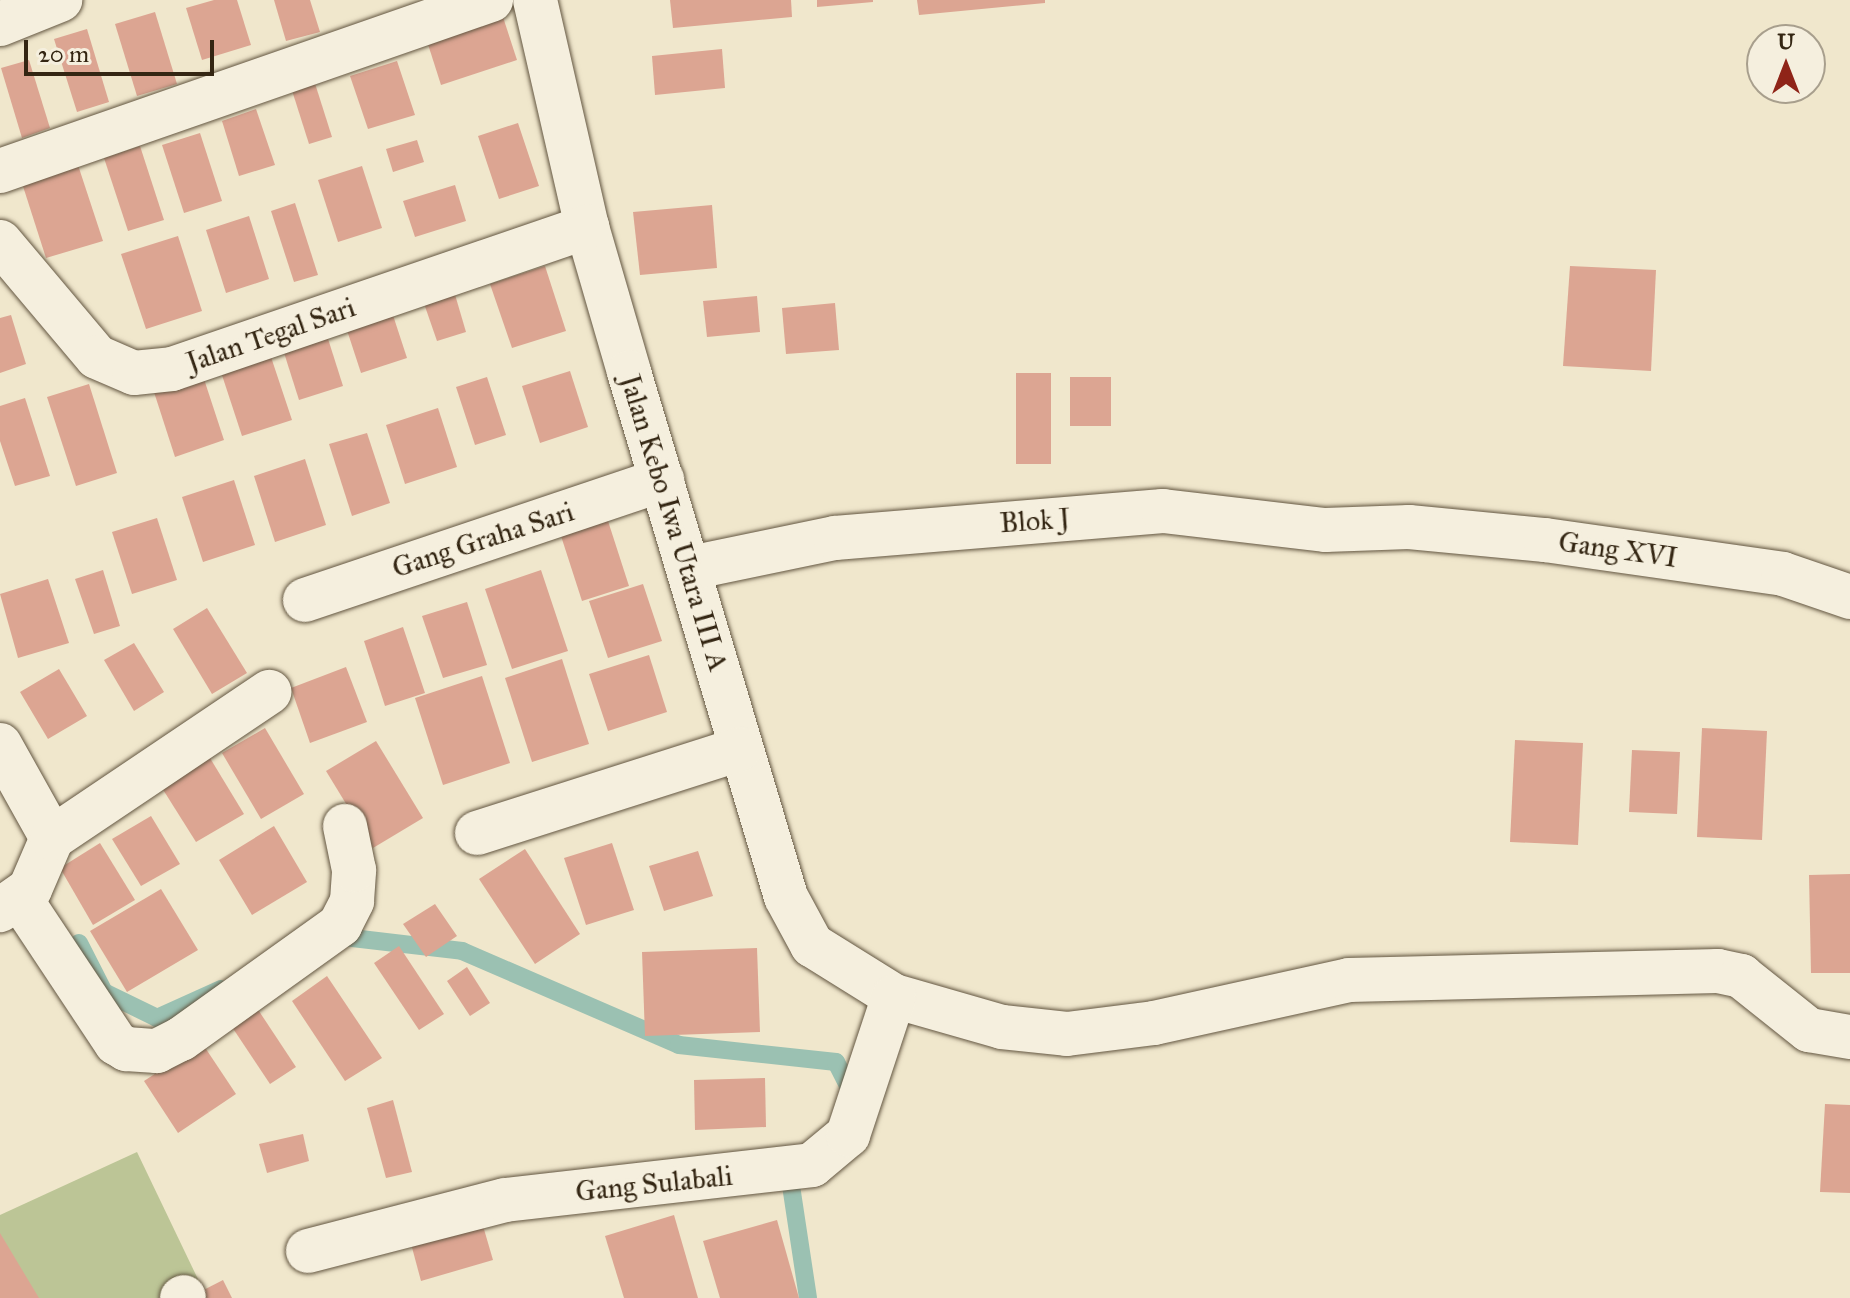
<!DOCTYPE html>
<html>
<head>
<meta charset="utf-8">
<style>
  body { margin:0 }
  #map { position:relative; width:1850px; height:1298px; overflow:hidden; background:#f0e7cc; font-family:"IM FELL Great Primer",serif }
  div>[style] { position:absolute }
  .green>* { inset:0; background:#bcc596 }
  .stream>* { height:18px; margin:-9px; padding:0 9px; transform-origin:9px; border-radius:9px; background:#9bc1b2 }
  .building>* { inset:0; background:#dca592 }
  .roads { filter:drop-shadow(0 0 2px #635641) drop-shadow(0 0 2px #635641) }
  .minor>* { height:44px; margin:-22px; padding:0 22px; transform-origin:22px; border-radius:22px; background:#f5efde }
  span { translate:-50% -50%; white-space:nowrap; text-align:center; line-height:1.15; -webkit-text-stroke:7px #f5efde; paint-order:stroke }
  .street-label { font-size:28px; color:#342613 }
  .north { position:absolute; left:1746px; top:24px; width:80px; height:80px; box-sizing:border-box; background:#f5efde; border:2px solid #a89f8d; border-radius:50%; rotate:0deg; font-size:22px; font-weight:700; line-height:32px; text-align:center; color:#342613 }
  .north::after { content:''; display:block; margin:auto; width:28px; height:36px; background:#8f2418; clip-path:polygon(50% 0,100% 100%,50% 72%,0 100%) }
  .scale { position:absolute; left:24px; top:40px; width:190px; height:36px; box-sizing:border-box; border:4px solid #342613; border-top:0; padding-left:10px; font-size:24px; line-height:28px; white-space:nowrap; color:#342613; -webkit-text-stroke:6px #f5efde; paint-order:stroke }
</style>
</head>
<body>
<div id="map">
  <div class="green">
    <i style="clip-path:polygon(137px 1152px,207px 1298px,34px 1298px,0 1244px,0 1215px)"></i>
  </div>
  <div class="stream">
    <i style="left:335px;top:936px;width:128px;rotate:6.7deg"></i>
    <i style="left:462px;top:951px;width:236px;rotate:23.4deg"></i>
    <i style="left:679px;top:1045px;width:158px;rotate:6.2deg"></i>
    <i style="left:836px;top:1062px;width:39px;rotate:63deg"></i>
    <i style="left:79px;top:943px;width:55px;rotate:63deg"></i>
    <i style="left:104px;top:992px;width:59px;rotate:26.1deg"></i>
    <i style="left:157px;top:1018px;width:70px;rotate:-24.4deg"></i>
    <i style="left:801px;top:1169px;width:15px;rotate:138deg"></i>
    <i style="left:790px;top:1179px;width:120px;rotate:81.4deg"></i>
  </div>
  <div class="building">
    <i style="clip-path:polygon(214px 0,237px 0,251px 45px,202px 60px,186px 8px)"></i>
    <i style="clip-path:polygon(274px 0,310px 0,320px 32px,286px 41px)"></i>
    <i style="clip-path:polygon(670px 0,791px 0,792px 17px,673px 28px)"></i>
    <i style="clip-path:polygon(817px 0,873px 0,873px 2px,817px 7px)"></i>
    <i style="clip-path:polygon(917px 0,1045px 0,1045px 3px,919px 15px)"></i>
    <i style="clip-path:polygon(155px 12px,177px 84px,137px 96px,115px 24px)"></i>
    <i style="clip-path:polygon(502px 14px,517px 60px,441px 85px,426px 38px)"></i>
    <i style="clip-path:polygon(87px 29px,109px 102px,77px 112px,54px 39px)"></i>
    <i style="clip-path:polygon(722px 49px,725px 88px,655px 95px,652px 56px)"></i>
    <i style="clip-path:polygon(29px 60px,50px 128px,22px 138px,1px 68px)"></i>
    <i style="clip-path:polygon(397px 61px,415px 115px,368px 129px,350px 76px)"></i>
    <i style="clip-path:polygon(312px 74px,332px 137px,309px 144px,289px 81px)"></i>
    <i style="clip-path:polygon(256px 109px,275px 165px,239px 176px,222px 121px)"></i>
    <i style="clip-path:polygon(518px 123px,539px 186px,499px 199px,478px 136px)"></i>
    <i style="clip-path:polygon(200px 133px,222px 201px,184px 213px,162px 145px)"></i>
    <i style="clip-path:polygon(417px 140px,424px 162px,393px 172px,386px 149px)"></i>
    <i style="clip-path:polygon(140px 146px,164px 220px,128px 231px,104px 158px)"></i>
    <i style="clip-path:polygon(77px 162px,103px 241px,46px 258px,21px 180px)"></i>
    <i style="clip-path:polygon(362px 166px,382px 228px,338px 242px,318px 180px)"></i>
    <i style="clip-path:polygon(455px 185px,466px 221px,415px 237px,403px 201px)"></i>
    <i style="clip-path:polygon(295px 203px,318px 275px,294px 282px,271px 211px)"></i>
    <i style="clip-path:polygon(712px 205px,717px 268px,640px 275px,633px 212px)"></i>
    <i style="clip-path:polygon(249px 216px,269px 279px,226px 293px,206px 230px)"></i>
    <i style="clip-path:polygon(178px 236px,202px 311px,146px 329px,121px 254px)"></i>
    <i style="clip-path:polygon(545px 266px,566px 331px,512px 348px,490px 284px)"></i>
    <i style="clip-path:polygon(1570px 266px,1656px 270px,1651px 371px,1563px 366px)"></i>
    <i style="clip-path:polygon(451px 281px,466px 332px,437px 341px,420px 292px)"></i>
    <i style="clip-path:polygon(757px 296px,760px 332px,707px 337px,703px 301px)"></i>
    <i style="clip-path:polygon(388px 300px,407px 358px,361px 373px,342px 315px)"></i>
    <i style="clip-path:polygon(835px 303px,839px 350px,786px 354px,782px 308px)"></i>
    <i style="clip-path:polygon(11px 315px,26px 364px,0 373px,0 318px)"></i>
    <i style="clip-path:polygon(323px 323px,343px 386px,299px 400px,279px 337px)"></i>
    <i style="clip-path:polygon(269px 351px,292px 420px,242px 436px,219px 366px)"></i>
    <i style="clip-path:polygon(570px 371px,588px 427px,540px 443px,522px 386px)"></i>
    <i style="clip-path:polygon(202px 373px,224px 440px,175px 457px,153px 389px)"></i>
    <i style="clip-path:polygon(1016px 373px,1051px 373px,1051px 464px,1016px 464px)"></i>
    <i style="clip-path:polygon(487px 377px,506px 435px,475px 445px,456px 387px)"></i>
    <i style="clip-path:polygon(1070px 377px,1111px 377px,1111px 426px,1070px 426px)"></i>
    <i style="clip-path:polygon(89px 384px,117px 473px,76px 486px,47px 397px)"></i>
    <i style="clip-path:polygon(25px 398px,50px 476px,15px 486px,0 441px,0 406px)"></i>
    <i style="clip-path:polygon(438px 408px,457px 467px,405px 484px,386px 425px)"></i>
    <i style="clip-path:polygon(367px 433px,390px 503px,352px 516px,329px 444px)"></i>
    <i style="clip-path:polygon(305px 459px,326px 525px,275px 542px,254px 476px)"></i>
    <i style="clip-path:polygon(234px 480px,255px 545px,203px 562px,182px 497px)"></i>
    <i style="clip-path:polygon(157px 518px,177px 580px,132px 594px,112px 532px)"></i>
    <i style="clip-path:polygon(608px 521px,629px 586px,582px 601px,561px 536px)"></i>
    <i style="clip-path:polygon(103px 570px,120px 626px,94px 634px,75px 579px)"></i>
    <i style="clip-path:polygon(541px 570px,568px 651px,512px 669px,485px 589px)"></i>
    <i style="clip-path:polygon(48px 579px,69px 643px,18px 658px,0 594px)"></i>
    <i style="clip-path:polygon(643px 584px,662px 641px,608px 658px,589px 601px)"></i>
    <i style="clip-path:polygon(467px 602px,487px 665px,443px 678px,422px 616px)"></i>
    <i style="clip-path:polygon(207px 608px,247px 673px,212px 694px,173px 629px)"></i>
    <i style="clip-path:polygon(403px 627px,425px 693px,385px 706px,364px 641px)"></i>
    <i style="clip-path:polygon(134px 643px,164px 692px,134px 711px,104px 660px)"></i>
    <i style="clip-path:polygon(649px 655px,667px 712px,608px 731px,589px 674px)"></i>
    <i style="clip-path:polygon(562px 659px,589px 744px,532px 762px,505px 678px)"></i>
    <i style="clip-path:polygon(346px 667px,367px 722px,310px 743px,291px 688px)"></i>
    <i style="clip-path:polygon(59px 669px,87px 716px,48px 739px,20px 692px)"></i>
    <i style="clip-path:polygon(482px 676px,510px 763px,443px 785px,415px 698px)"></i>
    <i style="clip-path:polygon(265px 728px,304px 794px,261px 819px,222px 753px)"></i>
    <i style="clip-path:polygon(1702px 728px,1767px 731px,1762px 840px,1697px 837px)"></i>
    <i style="clip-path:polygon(1515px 740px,1583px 743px,1578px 845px,1510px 842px)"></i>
    <i style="clip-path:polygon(376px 741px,423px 818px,373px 848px,326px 771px)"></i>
    <i style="clip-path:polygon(1632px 750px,1680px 752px,1677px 814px,1629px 812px)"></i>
    <i style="clip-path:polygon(210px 758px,244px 814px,196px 842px,162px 788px)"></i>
    <i style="clip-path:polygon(151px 816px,180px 864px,141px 886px,112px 839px)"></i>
    <i style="clip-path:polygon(274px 826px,307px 882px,252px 915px,219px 860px)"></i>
    <i style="clip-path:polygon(100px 843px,135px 900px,93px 925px,60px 868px)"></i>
    <i style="clip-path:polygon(612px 843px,634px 910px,586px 925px,564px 858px)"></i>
    <i style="clip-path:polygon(525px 849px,580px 934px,535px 964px,479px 879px)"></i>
    <i style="clip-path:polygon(698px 851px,713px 896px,664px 911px,649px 866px)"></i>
    <i style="clip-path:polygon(1850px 874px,1850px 973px,1811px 973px,1809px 875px)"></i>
    <i style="clip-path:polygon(161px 889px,198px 950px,127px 992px,90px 931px)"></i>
    <i style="clip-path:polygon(435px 904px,457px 936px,426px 957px,403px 924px)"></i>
    <i style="clip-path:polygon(399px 946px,444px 1014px,419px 1030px,374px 963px)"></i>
    <i style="clip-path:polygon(757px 948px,760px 1032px,645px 1036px,642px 952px)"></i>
    <i style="clip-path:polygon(467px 967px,490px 1003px,470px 1016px,447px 981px)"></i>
    <i style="clip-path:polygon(327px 976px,382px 1058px,345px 1081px,292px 1001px)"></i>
    <i style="clip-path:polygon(251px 999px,296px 1067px,270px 1084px,224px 1015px)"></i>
    <i style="clip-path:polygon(202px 1043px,236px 1094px,178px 1133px,144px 1081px)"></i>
    <i style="clip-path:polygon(765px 1078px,766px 1127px,695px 1130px,694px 1080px)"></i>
    <i style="clip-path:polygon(393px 1100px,412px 1172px,386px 1178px,367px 1108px)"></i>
    <i style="clip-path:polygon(1825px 1104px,1850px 1105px,1850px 1193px,1820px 1192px)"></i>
    <i style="clip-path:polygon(303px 1134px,309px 1161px,267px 1173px,259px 1144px)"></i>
    <i style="clip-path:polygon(674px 1215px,698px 1298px,624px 1298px,605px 1236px)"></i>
    <i style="clip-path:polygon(481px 1219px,493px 1260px,421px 1281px,410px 1240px)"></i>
    <i style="clip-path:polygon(777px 1220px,799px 1298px,720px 1298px,703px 1241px)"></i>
    <i style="clip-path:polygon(0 1233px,39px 1298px,0 1298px)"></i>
    <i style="clip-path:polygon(223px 1280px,232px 1298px,188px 1298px)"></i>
  </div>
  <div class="roads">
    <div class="minor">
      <i style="left:535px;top:0;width:233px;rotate:77.1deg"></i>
      <i style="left:587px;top:227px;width:151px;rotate:73.8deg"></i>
      <i style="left:629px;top:372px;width:548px;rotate:73.35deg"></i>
      <i style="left:786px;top:897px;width:55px;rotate:61.6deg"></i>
      <i style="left:812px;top:945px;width:97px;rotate:31.9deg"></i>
      <i style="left:894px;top:996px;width:112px;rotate:16deg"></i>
      <i style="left:1002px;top:1027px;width:65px;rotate:6.1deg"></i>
      <i style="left:1067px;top:1034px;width:88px;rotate:-7.2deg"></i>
      <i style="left:1154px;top:1023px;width:200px;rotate:-12.4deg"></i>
      <i style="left:1349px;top:980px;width:369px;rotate:-1.4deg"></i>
      <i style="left:1718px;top:971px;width:24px;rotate:12deg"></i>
      <i style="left:1741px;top:976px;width:87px;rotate:38.5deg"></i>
      <i style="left:1809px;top:1030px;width:42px;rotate:9.7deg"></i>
      <i style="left:0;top:24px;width:65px;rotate:-21.8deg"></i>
      <i style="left:0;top:171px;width:520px;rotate:-19.2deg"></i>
      <i style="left:0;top:242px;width:150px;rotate:49.9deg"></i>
      <i style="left:97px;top:357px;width:40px;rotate:23.4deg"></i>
      <i style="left:134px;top:373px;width:38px;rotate:-6deg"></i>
      <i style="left:172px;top:369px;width:439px;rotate:-18.9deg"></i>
      <i style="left:690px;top:568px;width:148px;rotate:-11.7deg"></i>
      <i style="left:835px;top:538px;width:329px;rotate:-4.7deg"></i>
      <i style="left:1163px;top:511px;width:163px;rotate:6.7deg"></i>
      <i style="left:1325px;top:530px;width:84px;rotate:-2deg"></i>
      <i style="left:1409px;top:527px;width:137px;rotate:5.5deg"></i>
      <i style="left:1545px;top:540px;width:240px;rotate:8.1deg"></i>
      <i style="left:1783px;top:574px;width:71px;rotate:18.9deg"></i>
      <i style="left:305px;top:600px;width:377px;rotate:-18.6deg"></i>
      <i style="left:0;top:745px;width:107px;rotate:60.8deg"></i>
      <i style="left:52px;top:838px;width:56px;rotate:113.3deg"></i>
      <i style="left:30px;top:889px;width:37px;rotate:145deg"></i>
      <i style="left:477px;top:833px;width:276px;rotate:-17.7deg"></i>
      <i style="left:52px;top:838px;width:262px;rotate:-33.9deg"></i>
      <i style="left:21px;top:900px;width:172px;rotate:56.4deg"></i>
      <i style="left:116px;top:1043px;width:12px;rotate:31deg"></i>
      <i style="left:126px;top:1049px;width:31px;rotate:4deg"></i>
      <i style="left:157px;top:1051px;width:27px;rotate:-27deg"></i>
      <i style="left:181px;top:1039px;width:196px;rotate:-35.6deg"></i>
      <i style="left:340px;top:925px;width:27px;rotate:-63deg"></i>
      <i style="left:352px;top:901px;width:31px;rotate:-86deg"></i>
      <i style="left:354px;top:870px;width:45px;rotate:-101.6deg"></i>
      <i style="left:308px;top:1251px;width:203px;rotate:-14.5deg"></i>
      <i style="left:505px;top:1200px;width:309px;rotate:-6.5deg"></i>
      <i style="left:812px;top:1165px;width:47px;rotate:-39.8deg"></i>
      <i style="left:848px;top:1135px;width:146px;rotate:-71.7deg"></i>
      <i style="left:182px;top:1298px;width:2px;rotate:-27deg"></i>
    </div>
  </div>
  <div class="street-label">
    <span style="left:271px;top:335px;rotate:-19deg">Jalan Tegal Sari</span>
    <span style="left:1035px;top:521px;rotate:-4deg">Blok J</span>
    <span style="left:674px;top:523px;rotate:73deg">Jalan Kebo Iwa Utara III A</span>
    <span style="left:483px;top:540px;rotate:-18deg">Gang Graha Sari</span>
    <span style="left:1618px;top:550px;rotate:8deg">Gang XVI</span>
    <span style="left:654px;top:1184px;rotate:-6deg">Gang Sulabali</span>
  </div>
  <div class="north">U</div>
  <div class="scale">20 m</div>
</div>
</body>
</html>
